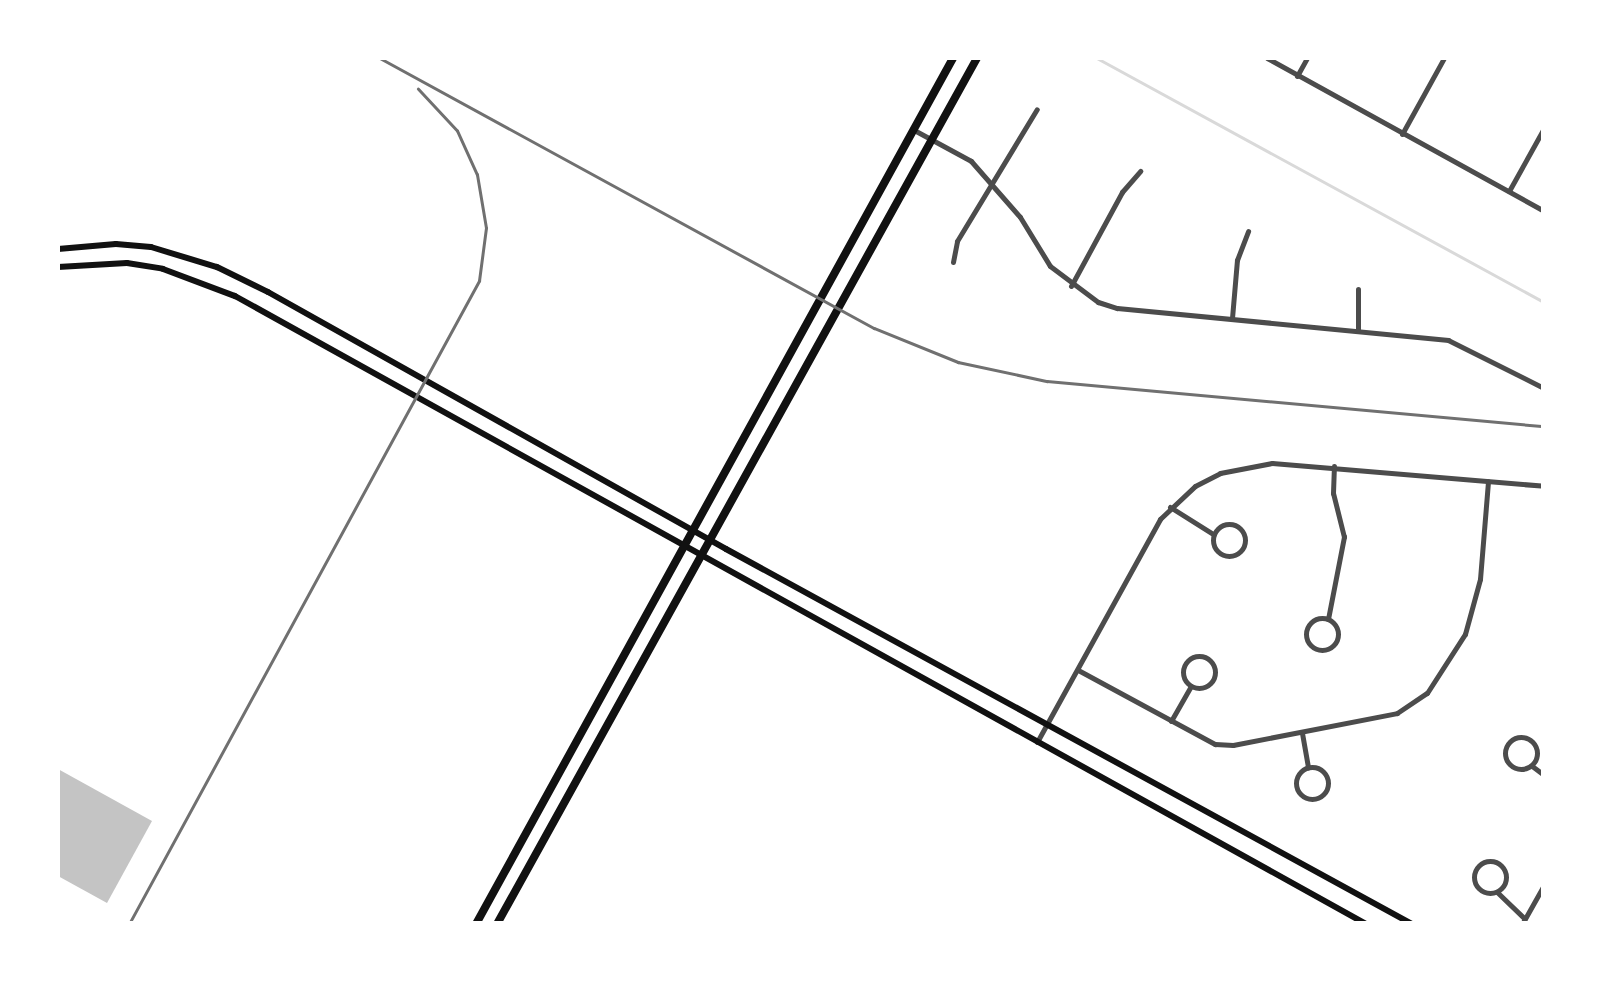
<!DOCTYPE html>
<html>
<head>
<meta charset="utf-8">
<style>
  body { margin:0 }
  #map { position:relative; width:1601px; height:981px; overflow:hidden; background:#fff; font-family:"Open Sans",sans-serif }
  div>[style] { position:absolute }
  .stream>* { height:2.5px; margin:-1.25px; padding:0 1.25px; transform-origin:1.25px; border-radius:1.25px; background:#d9d9d9 }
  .building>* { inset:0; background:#c4c4c4 }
  .minor>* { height:5px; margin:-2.5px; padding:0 2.5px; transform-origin:2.5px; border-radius:2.5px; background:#4c4c4c }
  .minor>.ring { margin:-2.5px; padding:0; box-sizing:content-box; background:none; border:5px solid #4c4c4c; border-radius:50% }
  .secondary>* { height:6px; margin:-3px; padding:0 3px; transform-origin:3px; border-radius:3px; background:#111 }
  .primary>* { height:8px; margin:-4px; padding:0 4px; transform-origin:4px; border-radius:4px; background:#111 }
  .rail>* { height:2.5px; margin:-1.25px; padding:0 1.25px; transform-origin:1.25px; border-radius:1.25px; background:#707070 }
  span { translate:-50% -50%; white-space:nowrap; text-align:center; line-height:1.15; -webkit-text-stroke:10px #fff; paint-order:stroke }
  .frame { position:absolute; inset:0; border:60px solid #fff; pointer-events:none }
</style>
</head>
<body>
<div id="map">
  <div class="stream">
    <i style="left:1097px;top:58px;width:509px;rotate:28.63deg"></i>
  </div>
  <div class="building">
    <i style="clip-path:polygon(58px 769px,152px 821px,107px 903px,58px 876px)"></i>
  </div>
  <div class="minor">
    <i style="left:1267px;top:58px;width:316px;rotate:28.9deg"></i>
    <i style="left:1297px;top:76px;width:21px;rotate:-61deg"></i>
    <i style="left:914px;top:130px;width:65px;rotate:28.5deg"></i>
    <i style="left:971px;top:161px;width:74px;rotate:48.8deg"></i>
    <i style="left:1020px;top:217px;width:57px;rotate:58.5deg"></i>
    <i style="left:1050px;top:266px;width:60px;rotate:36.9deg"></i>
    <i style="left:1098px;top:302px;width:20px;rotate:18deg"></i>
    <i style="left:1117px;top:308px;width:333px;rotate:5.5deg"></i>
    <i style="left:1448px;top:340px;width:107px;rotate:26.6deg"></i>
    <i style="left:1402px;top:134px;width:87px;rotate:-61.1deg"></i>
    <i style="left:1509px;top:191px;width:72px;rotate:-60.9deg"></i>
    <i style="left:953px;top:262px;width:21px;rotate:-79deg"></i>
    <i style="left:957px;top:241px;width:154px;rotate:-58.8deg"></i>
    <i style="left:1071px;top:286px;width:107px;rotate:-61.5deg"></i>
    <i style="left:1122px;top:192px;width:28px;rotate:-49deg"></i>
    <i style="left:1232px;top:318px;width:58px;rotate:-85.1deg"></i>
    <i style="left:1237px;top:260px;width:31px;rotate:-69deg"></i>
    <i style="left:1358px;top:330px;width:41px;rotate:-90deg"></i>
    <i style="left:1170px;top:507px;width:51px;rotate:32.1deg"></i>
    <i class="ring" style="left:1213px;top:524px;width:27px;height:27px"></i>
    <i class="ring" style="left:1306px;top:618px;width:27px;height:27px"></i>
    <i style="left:1328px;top:619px;width:84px;rotate:-79deg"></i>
    <i style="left:1344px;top:537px;width:45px;rotate:-104deg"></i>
    <i style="left:1333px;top:493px;width:27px;rotate:-88deg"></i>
    <i class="ring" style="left:1183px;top:656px;width:27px;height:27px"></i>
    <i style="left:1078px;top:670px;width:156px;rotate:28.4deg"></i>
    <i style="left:1215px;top:744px;width:18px;rotate:3deg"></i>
    <i style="left:1233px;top:745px;width:167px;rotate:-11deg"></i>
    <i style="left:1397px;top:713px;width:36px;rotate:-34deg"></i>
    <i style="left:1427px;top:693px;width:70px;rotate:-57.2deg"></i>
    <i style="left:1465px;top:634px;width:57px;rotate:-74.7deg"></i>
    <i style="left:1480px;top:579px;width:98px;rotate:-85.3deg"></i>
    <i style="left:1171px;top:721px;width:40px;rotate:-60.3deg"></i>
    <i style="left:1302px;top:733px;width:35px;rotate:80deg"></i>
    <i class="ring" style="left:1505px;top:737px;width:27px;height:27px"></i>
    <i style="left:1037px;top:742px;width:255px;rotate:-61.1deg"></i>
    <i style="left:1160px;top:519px;width:48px;rotate:-43.3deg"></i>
    <i style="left:1195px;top:486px;width:28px;rotate:-27deg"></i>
    <i style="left:1220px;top:473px;width:53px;rotate:-10.9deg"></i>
    <i style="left:1272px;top:463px;width:273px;rotate:4.8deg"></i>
    <i style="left:1532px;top:766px;width:15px;rotate:37deg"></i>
    <i class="ring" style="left:1296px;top:767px;width:27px;height:27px"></i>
    <i class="ring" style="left:1474px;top:861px;width:27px;height:27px"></i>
    <i style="left:1498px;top:893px;width:37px;rotate:44deg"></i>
    <i style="left:1522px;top:924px;width:45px;rotate:-60.6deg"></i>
  </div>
  <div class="secondary">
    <i style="left:58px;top:249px;width:58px;rotate:-4.9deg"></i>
    <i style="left:116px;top:244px;width:35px;rotate:5deg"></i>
    <i style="left:151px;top:247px;width:69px;rotate:16.9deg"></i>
    <i style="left:217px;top:267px;width:57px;rotate:26.1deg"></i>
    <i style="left:268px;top:292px;width:525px;rotate:29.3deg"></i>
    <i style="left:726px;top:549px;width:782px;rotate:28.66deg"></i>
    <i style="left:58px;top:267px;width:69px;rotate:-3.3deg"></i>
    <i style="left:127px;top:263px;width:36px;rotate:9deg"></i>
    <i style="left:163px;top:269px;width:77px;rotate:20.6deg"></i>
    <i style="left:235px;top:296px;width:1294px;rotate:29.04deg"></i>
  </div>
  <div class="primary">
    <i style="left:476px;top:924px;width:989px;rotate:-61.15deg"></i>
    <i style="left:497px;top:924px;width:990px;rotate:-61deg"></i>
  </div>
  <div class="rail">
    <i style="left:380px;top:58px;width:563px;rotate:28.66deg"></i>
    <i style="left:874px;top:328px;width:91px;rotate:22deg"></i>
    <i style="left:958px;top:362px;width:91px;rotate:12.1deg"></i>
    <i style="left:1047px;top:381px;width:499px;rotate:5.2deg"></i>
    <i style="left:129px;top:924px;width:732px;rotate:-61.44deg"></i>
    <i style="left:479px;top:281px;width:53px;rotate:-82.5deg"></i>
    <i style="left:486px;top:228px;width:54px;rotate:-99.6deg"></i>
    <i style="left:477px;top:175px;width:48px;rotate:-114.4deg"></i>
    <i style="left:457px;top:131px;width:57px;rotate:-132.9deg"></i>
  </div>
  <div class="frame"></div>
</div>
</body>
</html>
